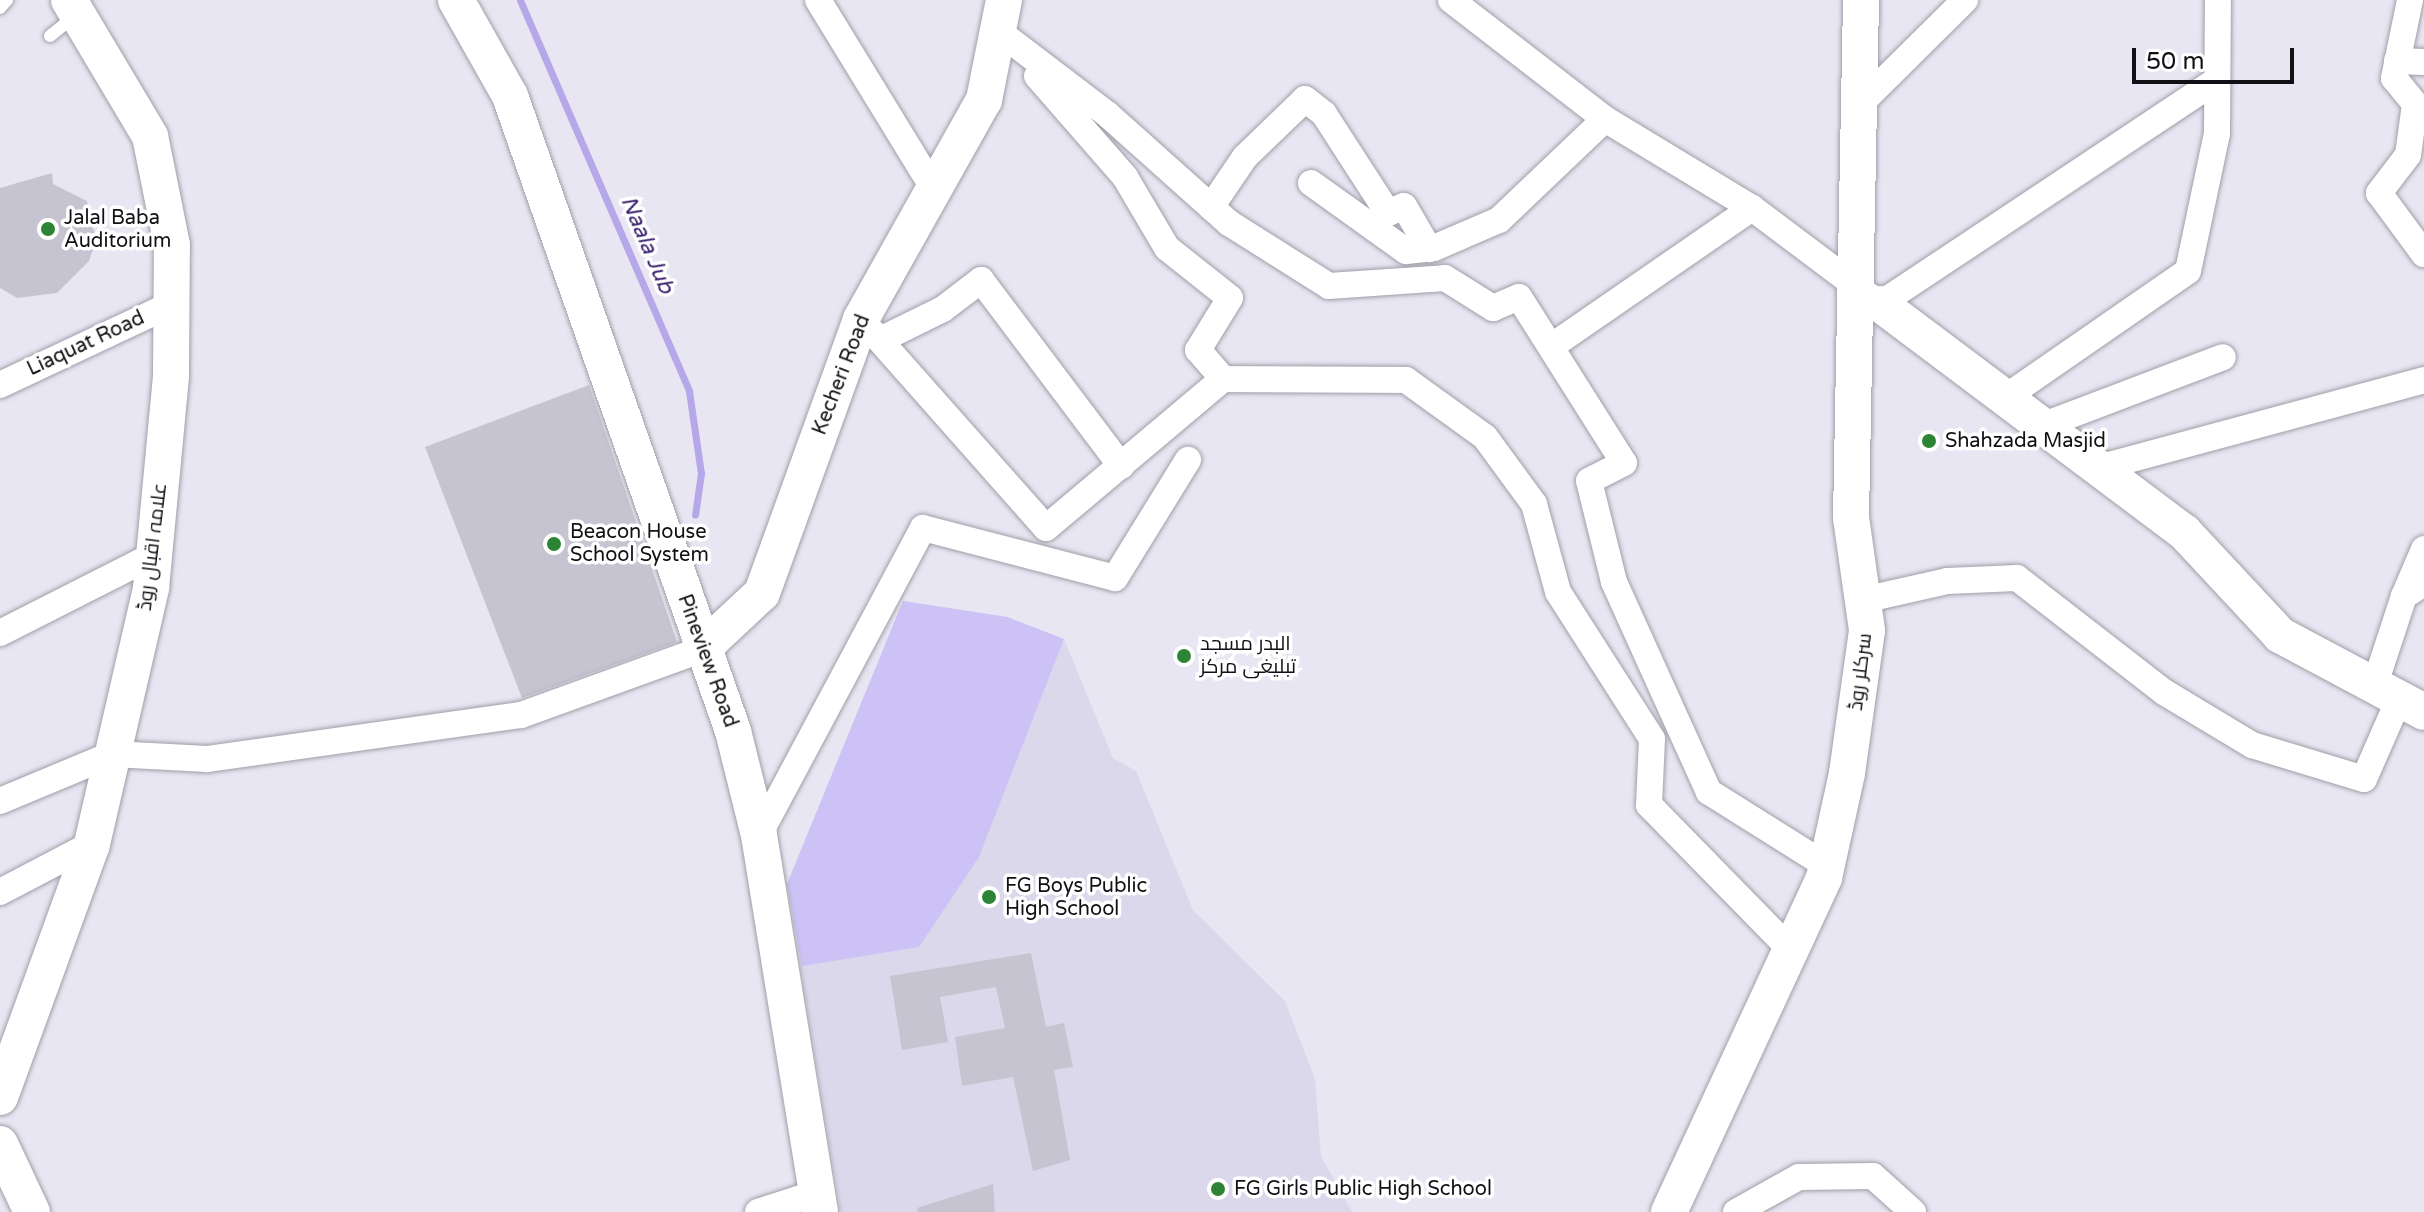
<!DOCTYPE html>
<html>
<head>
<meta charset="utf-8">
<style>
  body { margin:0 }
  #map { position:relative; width:2424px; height:1212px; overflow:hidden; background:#e8e6f2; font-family:"Varela Round",Cairo,sans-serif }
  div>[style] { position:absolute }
  .built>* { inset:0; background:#dcd8eb }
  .green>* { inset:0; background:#cdc2f6 }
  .stream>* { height:7px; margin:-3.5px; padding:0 3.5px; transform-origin:3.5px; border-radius:3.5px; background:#b6a7e8 }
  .building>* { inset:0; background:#c6c4d0 }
  .roads { filter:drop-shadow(0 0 2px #a09ea9) drop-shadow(0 0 2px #a09ea9) }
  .lane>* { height:12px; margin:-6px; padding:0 6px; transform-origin:6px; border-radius:6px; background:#fff }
  .street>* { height:26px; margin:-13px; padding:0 13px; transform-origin:13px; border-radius:13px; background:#fff }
  .secondary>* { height:36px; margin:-18px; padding:0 18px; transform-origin:18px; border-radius:18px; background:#fff }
  .dots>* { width:22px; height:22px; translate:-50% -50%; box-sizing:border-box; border:4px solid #fff; border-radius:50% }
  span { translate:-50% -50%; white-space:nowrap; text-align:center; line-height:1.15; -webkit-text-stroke:7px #fff; paint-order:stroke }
  .poi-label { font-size:20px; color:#111014 }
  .left { translate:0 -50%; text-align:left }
  .street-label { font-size:20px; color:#111014 }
  .water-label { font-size:22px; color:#3c236d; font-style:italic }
  .scale { position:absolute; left:2132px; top:48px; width:162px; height:36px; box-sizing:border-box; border:4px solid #111014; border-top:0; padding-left:10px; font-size:24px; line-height:28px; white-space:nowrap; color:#111014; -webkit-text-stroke:6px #fff; paint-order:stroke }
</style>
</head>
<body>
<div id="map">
  <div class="built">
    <i style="clip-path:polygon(903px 601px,1007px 617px,1064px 639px,1113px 758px,1136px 771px,1193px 910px,1285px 1001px,1315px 1079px,1321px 1156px,1352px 1212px,841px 1212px,787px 884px)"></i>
  </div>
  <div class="green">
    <i style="clip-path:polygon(903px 601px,1007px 617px,1064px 639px,979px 857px,919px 947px,802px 966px,787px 884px)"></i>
  </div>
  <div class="stream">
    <i style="left:520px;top:0;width:426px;rotate:66.6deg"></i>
    <i style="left:689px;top:391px;width:83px;rotate:81.7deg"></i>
    <i style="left:701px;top:473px;width:42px;rotate:98.1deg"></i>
  </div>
  <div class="building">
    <i style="clip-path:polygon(52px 173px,53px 184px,87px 201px,96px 240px,89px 261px,57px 293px,17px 298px,0 288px,0 188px)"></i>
    <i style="clip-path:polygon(589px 385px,677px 642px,522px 698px,425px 447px)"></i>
    <i style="clip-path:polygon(1031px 953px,1046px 1027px,1064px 1023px,1073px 1067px,1054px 1070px,1070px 1160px,1033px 1171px,1013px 1077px,962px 1086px,955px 1037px,1005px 1028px,996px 987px,940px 997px,948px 1042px,902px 1050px,890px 976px)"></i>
    <i style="clip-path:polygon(993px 1184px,995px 1212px,918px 1212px,917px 1208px)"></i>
  </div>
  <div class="roads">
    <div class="lane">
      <i style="left:0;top:8px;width:11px;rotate:-49deg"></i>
      <i style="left:50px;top:36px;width:33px;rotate:-39deg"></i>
    </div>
    <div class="street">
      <i style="left:818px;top:0;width:222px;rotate:58.5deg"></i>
      <i style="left:1451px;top:0;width:195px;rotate:37.7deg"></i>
      <i style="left:1605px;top:119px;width:172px;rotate:31.2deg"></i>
      <i style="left:1752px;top:208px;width:160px;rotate:36.9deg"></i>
      <i style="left:1880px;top:304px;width:400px;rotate:-33.6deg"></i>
      <i style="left:2410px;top:0;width:80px;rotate:101.6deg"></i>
      <i style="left:2394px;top:78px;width:33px;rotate:51deg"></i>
      <i style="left:2415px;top:104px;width:51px;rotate:97.8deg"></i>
      <i style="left:2408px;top:155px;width:48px;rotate:127.3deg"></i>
      <i style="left:2379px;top:193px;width:76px;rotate:53.6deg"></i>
      <i style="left:998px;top:31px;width:137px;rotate:37.3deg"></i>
      <i style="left:1107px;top:114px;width:164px;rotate:41.8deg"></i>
      <i style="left:1229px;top:223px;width:118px;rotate:32.2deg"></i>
      <i style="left:1329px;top:286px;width:116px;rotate:-3.9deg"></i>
      <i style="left:1445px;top:278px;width:57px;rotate:32deg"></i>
      <i style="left:1493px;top:308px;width:28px;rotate:-23deg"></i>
      <i style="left:1519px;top:297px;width:196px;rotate:57.7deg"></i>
      <i style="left:1624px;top:463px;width:39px;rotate:153deg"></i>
      <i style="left:1589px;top:481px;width:104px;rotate:76.1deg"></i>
      <i style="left:1614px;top:582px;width:230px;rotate:65.7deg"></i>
      <i style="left:1709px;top:792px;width:139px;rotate:32.1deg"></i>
      <i style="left:2397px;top:61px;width:27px;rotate:2deg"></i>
      <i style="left:1037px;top:76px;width:134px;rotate:48.9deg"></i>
      <i style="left:1125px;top:177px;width:82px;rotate:59.4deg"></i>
      <i style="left:1167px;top:248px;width:80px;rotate:38.4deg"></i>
      <i style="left:1230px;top:298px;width:61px;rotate:121.6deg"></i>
      <i style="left:1198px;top:350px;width:38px;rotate:49deg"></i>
      <i style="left:1862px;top:102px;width:145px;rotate:-44.7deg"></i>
      <i style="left:1311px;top:183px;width:117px;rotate:35.6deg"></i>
      <i style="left:1406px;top:251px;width:28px;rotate:-6deg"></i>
      <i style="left:1434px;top:248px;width:71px;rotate:-23.3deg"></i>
      <i style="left:1499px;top:220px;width:146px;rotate:-43.6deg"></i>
      <i style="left:1211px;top:207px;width:60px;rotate:-55.8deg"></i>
      <i style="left:1245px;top:157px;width:83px;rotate:-44deg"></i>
      <i style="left:1305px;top:99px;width:24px;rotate:38deg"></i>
      <i style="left:1324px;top:114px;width:118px;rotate:57.1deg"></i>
      <i style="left:1388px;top:213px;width:17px;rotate:-24deg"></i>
      <i style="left:1404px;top:206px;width:50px;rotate:59.8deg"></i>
      <i style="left:861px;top:319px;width:279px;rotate:48.5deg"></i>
      <i style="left:1046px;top:528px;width:231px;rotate:-40.1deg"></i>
      <i style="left:1223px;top:379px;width:183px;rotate:0.3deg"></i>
      <i style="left:1406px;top:380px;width:97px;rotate:35.8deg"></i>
      <i style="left:1485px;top:437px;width:83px;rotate:53.8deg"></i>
      <i style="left:1534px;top:504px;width:91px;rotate:74.7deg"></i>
      <i style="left:1558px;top:592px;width:174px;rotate:57.4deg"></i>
      <i style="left:1652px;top:739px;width:66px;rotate:92.6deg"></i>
      <i style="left:1649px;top:805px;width:204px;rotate:45.6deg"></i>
      <i style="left:880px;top:340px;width:70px;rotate:-26.2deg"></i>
      <i style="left:943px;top:309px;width:48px;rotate:-37.3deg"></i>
      <i style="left:981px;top:280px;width:233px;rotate:53deg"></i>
      <i style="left:1552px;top:346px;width:243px;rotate:-34.6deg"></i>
      <i style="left:0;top:385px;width:190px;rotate:-25.2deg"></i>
      <i style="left:2006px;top:397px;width:221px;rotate:-34.7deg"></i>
      <i style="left:2188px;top:271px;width:141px;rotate:-78.1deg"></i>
      <i style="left:2217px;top:133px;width:133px;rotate:-89.6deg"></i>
      <i style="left:2047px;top:424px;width:188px;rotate:-20.8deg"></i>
      <i style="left:2102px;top:467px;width:334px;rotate:-15.1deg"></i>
      <i style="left:2404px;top:596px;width:51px;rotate:-66.9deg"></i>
      <i style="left:1863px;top:600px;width:86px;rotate:-12.7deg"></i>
      <i style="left:1947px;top:581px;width:70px;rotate:-2.5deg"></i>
      <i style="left:2017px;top:578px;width:186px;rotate:37.8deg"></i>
      <i style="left:2164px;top:692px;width:103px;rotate:31.1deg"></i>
      <i style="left:2252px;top:745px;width:117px;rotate:16.9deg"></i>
      <i style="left:2364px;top:779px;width:90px;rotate:-66.3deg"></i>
      <i style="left:0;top:633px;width:173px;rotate:-26.9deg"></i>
      <i style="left:2376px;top:681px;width:89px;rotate:-71.8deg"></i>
      <i style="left:2404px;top:596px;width:24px;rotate:-33deg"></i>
      <i style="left:0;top:801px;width:122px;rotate:-22.6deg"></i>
      <i style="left:113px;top:754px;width:94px;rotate:3deg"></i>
      <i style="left:207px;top:759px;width:317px;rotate:-8deg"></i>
      <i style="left:521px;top:715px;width:191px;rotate:-19.9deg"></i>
      <i style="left:759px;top:835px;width:348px;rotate:-61.9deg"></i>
      <i style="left:923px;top:528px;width:198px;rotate:14.6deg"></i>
      <i style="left:1115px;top:578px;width:139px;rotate:-58.3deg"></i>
      <i style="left:0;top:892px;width:104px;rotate:-27.6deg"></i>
      <i style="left:758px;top:1212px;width:62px;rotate:-17.9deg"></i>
      <i style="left:1736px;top:1212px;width:72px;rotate:-29.1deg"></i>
      <i style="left:1799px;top:1177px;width:74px;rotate:-0.8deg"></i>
      <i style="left:1873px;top:1176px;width:54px;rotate:42deg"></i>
    </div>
    <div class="secondary">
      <i style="left:456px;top:0;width:110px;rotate:60.6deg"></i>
      <i style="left:510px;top:96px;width:673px;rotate:70.65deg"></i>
      <i style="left:733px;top:731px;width:107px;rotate:76deg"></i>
      <i style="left:759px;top:835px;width:382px;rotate:80.8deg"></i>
      <i style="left:1880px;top:304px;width:380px;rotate:36.9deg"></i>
      <i style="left:2184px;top:532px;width:141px;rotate:47deg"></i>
      <i style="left:2280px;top:635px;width:163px;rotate:28.1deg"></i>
      <i style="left:701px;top:650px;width:83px;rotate:-43.1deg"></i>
      <i style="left:762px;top:593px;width:291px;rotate:-70.1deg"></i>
      <i style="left:861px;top:319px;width:251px;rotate:-60.7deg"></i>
      <i style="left:984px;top:100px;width:102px;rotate:-78.7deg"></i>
      <i style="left:0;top:1097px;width:269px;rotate:-70deg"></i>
      <i style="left:92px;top:844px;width:263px;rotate:-77deg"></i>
      <i style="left:151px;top:588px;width:214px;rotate:-84.6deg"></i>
      <i style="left:171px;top:375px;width:130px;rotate:-89.6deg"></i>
      <i style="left:172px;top:245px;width:111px;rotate:-101.4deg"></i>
      <i style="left:150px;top:136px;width:158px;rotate:-120.8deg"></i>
      <i style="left:0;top:1144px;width:75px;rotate:64.8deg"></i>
      <i style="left:1669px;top:1212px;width:368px;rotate:-65.1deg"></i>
      <i style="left:1824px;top:878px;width:107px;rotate:-77.6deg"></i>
      <i style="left:1847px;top:773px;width:144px;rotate:-82deg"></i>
      <i style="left:1867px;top:630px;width:114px;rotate:-98.1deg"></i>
      <i style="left:1851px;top:517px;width:517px;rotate:-88.89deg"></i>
    </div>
  </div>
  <div class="dots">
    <i style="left:48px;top:229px;background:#2c8434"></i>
    <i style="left:1929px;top:441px;background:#2c8434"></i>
    <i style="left:554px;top:544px;background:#2c8434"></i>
    <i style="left:1184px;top:656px;background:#2c8434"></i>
    <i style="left:989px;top:897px;background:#2c8434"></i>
    <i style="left:1218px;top:1189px;background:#2c8434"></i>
  </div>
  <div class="poi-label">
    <span class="left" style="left:64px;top:230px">Jalal Baba<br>Auditorium</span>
    <span class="left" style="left:1945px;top:441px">Shahzada Masjid</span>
    <span class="left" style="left:570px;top:544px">Beacon House<br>School System</span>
    <span class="left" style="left:1200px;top:656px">البدر مسجد<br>تبلیغی مرکز</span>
    <span class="left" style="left:1005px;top:898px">FG Boys Public<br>High School</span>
    <span class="left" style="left:1234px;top:1189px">FG Girls Public High School</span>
  </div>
  <div class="street-label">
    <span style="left:86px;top:344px;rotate:-25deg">Liaquat Road</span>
    <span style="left:842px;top:375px;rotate:-69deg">Kecheri Road</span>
    <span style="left:153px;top:547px;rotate:-83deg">علامہ اقبال روڈ</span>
    <span style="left:707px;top:661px;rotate:70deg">Pineview Road</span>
    <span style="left:1861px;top:672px;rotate:-83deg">سرکلر روڈ</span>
  </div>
  <div class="water-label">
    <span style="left:647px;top:245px;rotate:67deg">Naala Jub</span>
  </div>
  <div class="scale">50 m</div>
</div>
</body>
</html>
